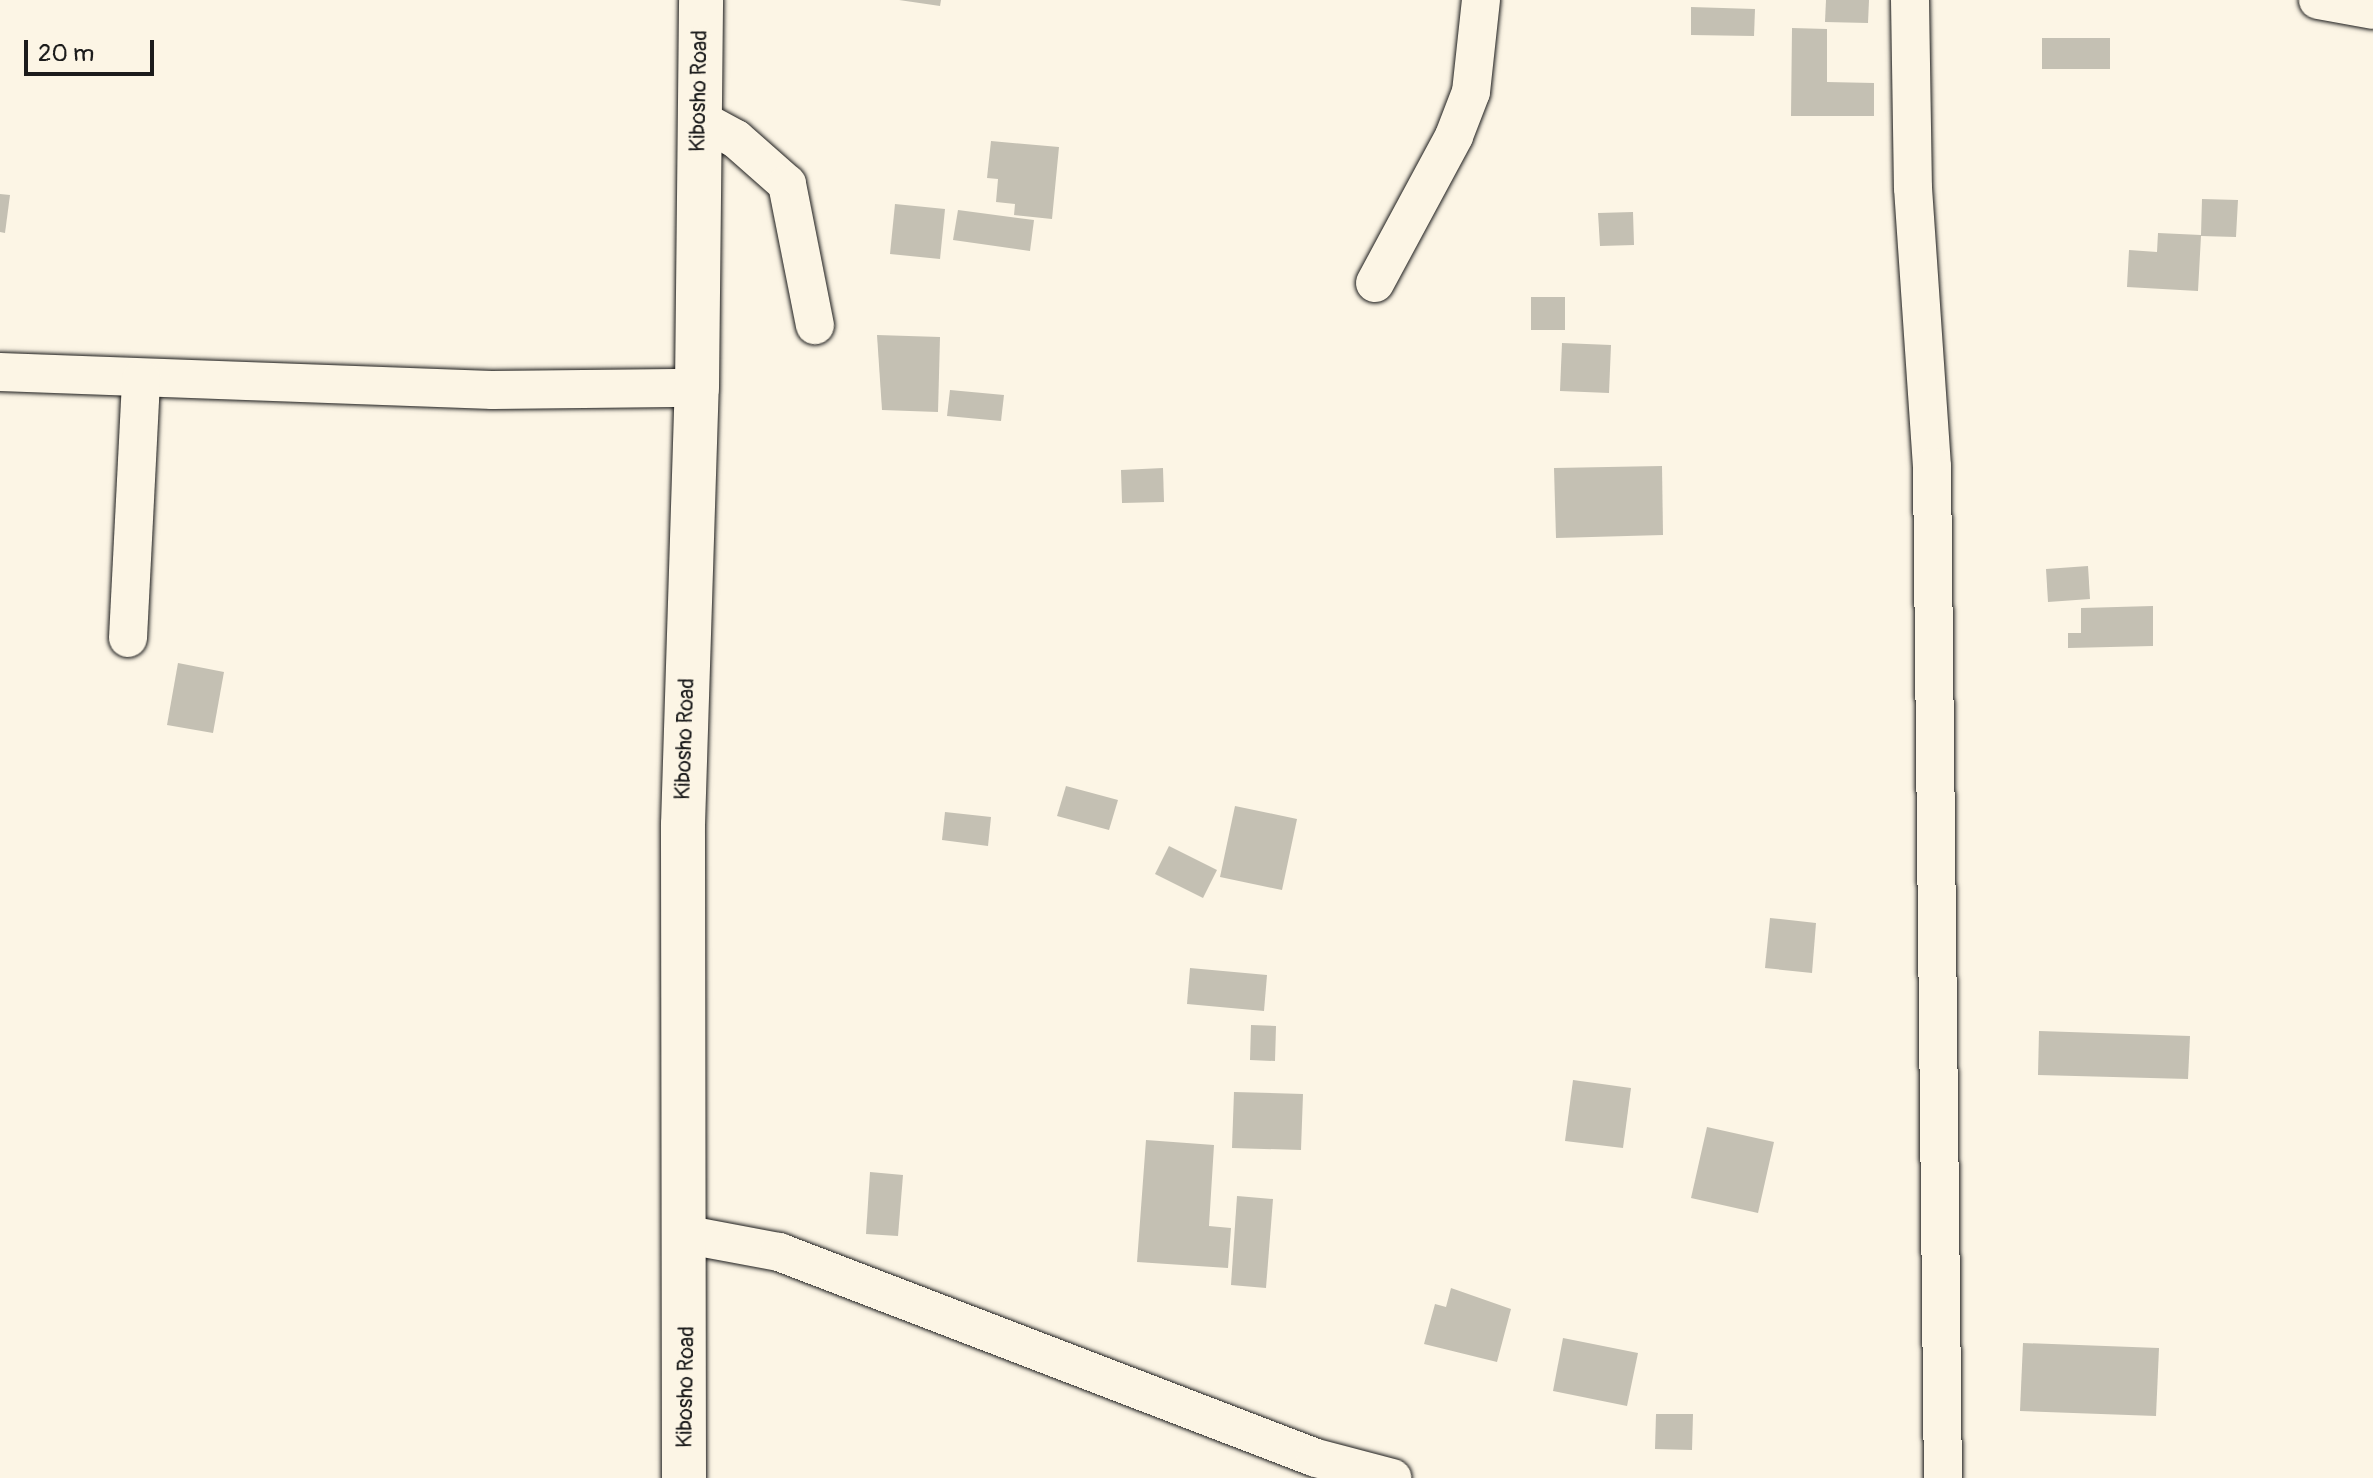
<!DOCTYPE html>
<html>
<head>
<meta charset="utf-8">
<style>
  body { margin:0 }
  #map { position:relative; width:2373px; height:1478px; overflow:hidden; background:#fcf5e5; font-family:Pangolin,sans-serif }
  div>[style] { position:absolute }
  .building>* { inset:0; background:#c4c0b3 }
  .roads { filter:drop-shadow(0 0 2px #1c1c1c) drop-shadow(0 0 2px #1c1c1c) }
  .minor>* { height:38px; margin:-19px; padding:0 19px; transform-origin:19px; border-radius:19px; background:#fcf5e5 }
  .tertiary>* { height:44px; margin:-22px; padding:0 22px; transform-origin:22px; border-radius:22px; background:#fcf5e5 }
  span { translate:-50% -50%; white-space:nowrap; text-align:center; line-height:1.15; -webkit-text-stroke:6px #fcf5e5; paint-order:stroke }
  .street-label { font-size:22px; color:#1c1c1c }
  .scale { position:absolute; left:24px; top:40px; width:130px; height:36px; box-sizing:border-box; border:4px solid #1c1c1c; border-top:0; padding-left:10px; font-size:24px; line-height:28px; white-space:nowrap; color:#1c1c1c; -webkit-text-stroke:6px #fcf5e5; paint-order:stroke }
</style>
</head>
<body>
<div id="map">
  <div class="building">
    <i style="clip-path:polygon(899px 0,941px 0,940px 6px)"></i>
    <i style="clip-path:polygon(1826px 0,1869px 0,1868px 23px,1825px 22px)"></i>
    <i style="clip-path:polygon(1691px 7px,1755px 9px,1754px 36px,1691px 35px)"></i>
    <i style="clip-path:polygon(1792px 28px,1827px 29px,1827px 82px,1874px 83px,1874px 116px,1791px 116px)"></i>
    <i style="clip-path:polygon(2042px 38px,2110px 38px,2110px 69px,2042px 69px)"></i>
    <i style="clip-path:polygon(991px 141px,1059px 147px,1052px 219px,1014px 215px,1015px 204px,996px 202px,998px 179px,987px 178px)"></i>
    <i style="clip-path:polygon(0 194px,10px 195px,5px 233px,0 232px)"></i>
    <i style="clip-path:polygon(2202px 199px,2238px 200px,2236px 237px,2201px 236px,2198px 291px,2127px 287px,2129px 250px,2157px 252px,2158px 233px,2201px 235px)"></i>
    <i style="clip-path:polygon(895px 204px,945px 209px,940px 259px,890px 254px)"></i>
    <i style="clip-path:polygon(958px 210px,1034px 220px,1030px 251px,953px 240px)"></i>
    <i style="clip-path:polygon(1633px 212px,1634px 245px,1600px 246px,1598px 213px)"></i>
    <i style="clip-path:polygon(1531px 297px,1565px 297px,1565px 330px,1531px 330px)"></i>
    <i style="clip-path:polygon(877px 335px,940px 337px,938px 412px,882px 410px)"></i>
    <i style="clip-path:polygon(1562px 343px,1611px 345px,1609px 393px,1560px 391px)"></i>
    <i style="clip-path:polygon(950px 390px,1004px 395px,1001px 421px,947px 416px)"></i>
    <i style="clip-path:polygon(1662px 466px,1663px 535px,1556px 538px,1554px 468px)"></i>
    <i style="clip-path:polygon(1163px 468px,1164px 502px,1122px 503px,1121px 470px)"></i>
    <i style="clip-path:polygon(2088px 566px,2090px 599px,2048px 602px,2046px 569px)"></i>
    <i style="clip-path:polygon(2153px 606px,2153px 646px,2068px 648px,2068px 633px,2081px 633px,2081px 608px)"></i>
    <i style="clip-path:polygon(178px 663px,224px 672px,213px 733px,167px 725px)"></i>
    <i style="clip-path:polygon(1066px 786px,1118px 800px,1109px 830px,1057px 816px)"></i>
    <i style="clip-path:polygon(1235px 806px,1297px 819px,1282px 890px,1220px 877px)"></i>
    <i style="clip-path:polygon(945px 812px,991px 817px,988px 846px,942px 840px)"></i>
    <i style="clip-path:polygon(1169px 846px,1217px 870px,1203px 898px,1155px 874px)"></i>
    <i style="clip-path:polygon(1770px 918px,1816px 923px,1812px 973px,1765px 968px)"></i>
    <i style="clip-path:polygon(1190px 968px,1267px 975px,1264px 1011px,1187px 1004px)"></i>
    <i style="clip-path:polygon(1251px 1025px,1276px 1026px,1275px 1061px,1250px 1060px)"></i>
    <i style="clip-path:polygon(2039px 1031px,2190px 1036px,2188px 1079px,2038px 1075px)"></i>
    <i style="clip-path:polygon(1573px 1080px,1631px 1088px,1623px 1148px,1565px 1141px)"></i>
    <i style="clip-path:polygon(1234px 1092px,1303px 1094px,1301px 1150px,1232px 1148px)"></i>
    <i style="clip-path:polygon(1707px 1127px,1774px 1142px,1758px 1213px,1691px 1198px)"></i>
    <i style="clip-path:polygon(1146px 1140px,1214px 1145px,1209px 1226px,1231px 1228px,1228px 1268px,1137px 1262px)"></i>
    <i style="clip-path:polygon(870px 1172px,903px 1175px,898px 1236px,866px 1234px)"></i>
    <i style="clip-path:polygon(1237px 1196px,1273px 1199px,1266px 1288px,1231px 1285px)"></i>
    <i style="clip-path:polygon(1451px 1288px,1511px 1309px,1497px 1362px,1424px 1344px,1435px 1304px,1446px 1307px)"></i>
    <i style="clip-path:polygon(1563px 1338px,1638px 1353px,1627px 1406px,1553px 1391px)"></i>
    <i style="clip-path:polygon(2023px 1343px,2159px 1348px,2156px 1416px,2020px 1411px)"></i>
    <i style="clip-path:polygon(1656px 1414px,1693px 1414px,1692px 1450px,1655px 1449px)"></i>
  </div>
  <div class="roads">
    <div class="minor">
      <i style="left:1910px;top:0;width:188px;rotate:89.1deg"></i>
      <i style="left:1913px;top:188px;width:280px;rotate:86.1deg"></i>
      <i style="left:1932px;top:467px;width:1011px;rotate:89.38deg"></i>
      <i style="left:2318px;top:0;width:56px;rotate:10.3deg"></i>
      <i style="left:699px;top:119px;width:42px;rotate:28.4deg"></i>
      <i style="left:736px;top:139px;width:68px;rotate:41.4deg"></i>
      <i style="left:787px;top:184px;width:144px;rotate:78.8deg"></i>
      <i style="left:1375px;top:283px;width:167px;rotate:-61.7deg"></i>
      <i style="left:1454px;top:136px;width:47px;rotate:-68.9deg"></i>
      <i style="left:1471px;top:92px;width:93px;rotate:-83.8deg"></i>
      <i style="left:0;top:372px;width:493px;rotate:2.1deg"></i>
      <i style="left:493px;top:390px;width:204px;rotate:-0.6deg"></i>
      <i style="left:128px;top:638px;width:259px;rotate:-87.1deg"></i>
      <i style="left:688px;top:1235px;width:93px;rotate:10.6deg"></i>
      <i style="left:779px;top:1252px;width:575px;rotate:20.99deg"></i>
      <i style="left:1316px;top:1458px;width:79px;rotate:14.7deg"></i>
    </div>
    <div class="tertiary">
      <i style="left:684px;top:1478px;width:653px;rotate:-90.09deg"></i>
      <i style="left:683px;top:825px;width:437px;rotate:-88.2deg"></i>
      <i style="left:697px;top:388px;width:388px;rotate:-89.4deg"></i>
    </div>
  </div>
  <div class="street-label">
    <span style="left:699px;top:91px;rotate:-89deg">Kibosho Road</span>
    <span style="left:685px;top:739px;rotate:-88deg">Kibosho Road</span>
    <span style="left:686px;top:1387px;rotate:-89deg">Kibosho Road</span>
  </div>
  <div class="scale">20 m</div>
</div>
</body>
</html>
